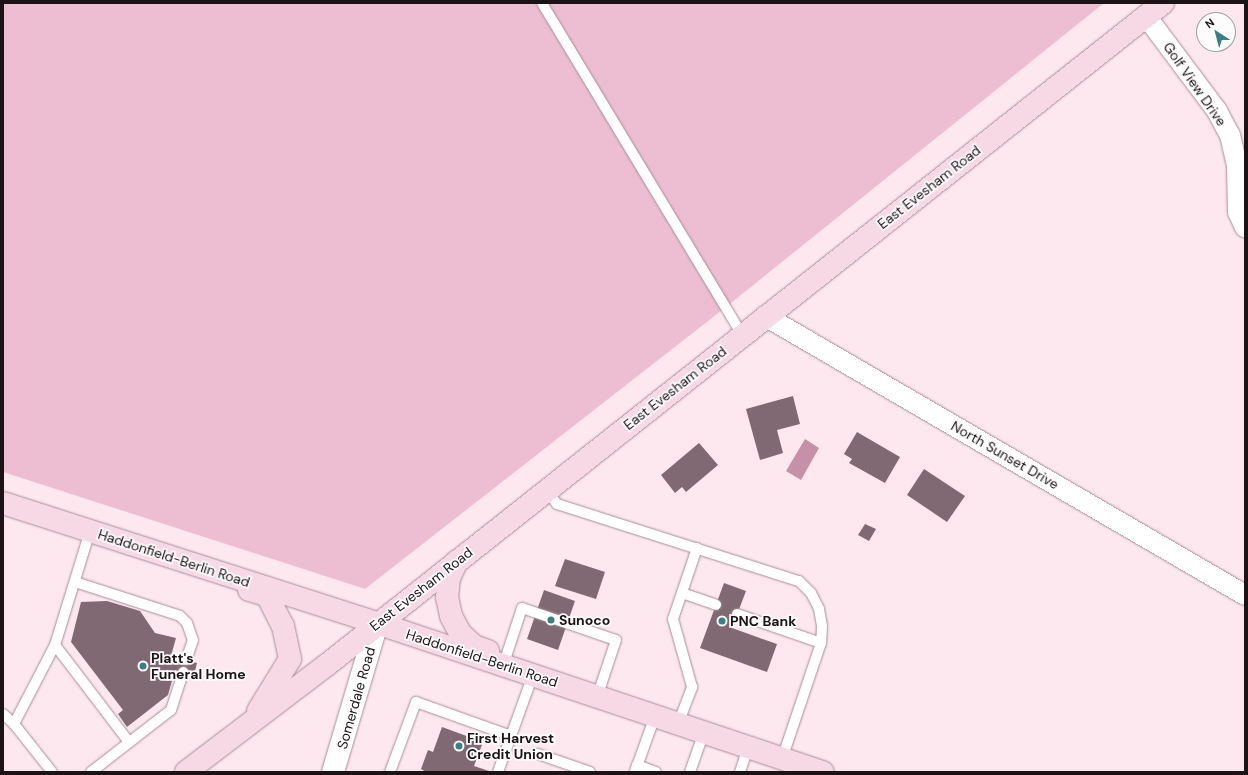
<!DOCTYPE html>
<html>
<head>
<meta charset="utf-8">
<style>
  body { margin:0 }
  #map { position:relative; width:1248px; height:775px; overflow:hidden; background:#fee8f0; font-family:"DM Sans",sans-serif }
  div>[style] { position:absolute }
  .green>* { inset:0; background:#edbed1 }
  .water>* { inset:0; background:#c491a6 }
  .building>* { inset:0; background:#806972 }
  .roads { filter:drop-shadow(0 0 1px #a78e98) drop-shadow(0 0 1px #a78e98) }
  .lane>* { height:10px; margin:-5px; padding:0 5px; transform-origin:5px; border-radius:5px; background:#fff }
  .street>* { height:20px; margin:-10px; padding:0 10px; transform-origin:10px; border-radius:10px; background:#fff }
  .secondary>* { height:22px; margin:-11px; padding:0 11px; transform-origin:11px; border-radius:11px; background:#fff }
  .primary>* { height:22px; margin:-11px; padding:0 11px; transform-origin:11px; border-radius:11px; background:#f7d9e6 }
  .dots>* { width:11px; height:11px; translate:-50% -50%; box-sizing:border-box; border:2px solid #fcfcfc; border-radius:50% }
  span { translate:-50% -50%; white-space:nowrap; text-align:center; line-height:1.15; -webkit-text-stroke:3.5px #fcfcfc; paint-order:stroke }
  .street-label { font-size:14px; color:#1c1317 }
  .poi-label { font-size:14px; color:#1c1317; font-weight:700 }
  .left { translate:0 -50%; text-align:left }
  .frame { position:absolute; inset:0; border:4px solid #1c1317; pointer-events:none }
  .north { position:absolute; left:1196px; top:12px; width:40px; height:40px; box-sizing:border-box; background:#fcfcfc; border:1px solid #a29fa0; border-radius:50%; rotate:324deg; font-size:11px; font-weight:700; line-height:16px; text-align:center; color:#1c1317 }
  .north::after { content:''; display:block; margin:auto; width:14px; height:18px; background:#388086; clip-path:polygon(50% 0,100% 100%,50% 72%,0 100%) }
</style>
</head>
<body>
<div id="map">
  <div class="green">
    <i style="clip-path:polygon(3px 3px,1104px 3px,726px 307px,365px 589px,3px 472px)"></i>
  </div>
  <div class="water">
    <i style="clip-path:polygon(805px 439px,819px 448px,801px 480px,786px 471px)"></i>
  </div>
  <div class="building">
    <i style="clip-path:polygon(793px 396px,800px 424px,777px 430px,783px 453px,760px 460px,746px 409px)"></i>
    <i style="clip-path:polygon(857px 432px,900px 457px,885px 483px,849px 463px,852px 459px,844px 454px)"></i>
    <i style="clip-path:polygon(699px 443px,718px 465px,686px 492px,682px 487px,675px 493px,661px 475px)"></i>
    <i style="clip-path:polygon(924px 469px,965px 496px,947px 522px,907px 495px)"></i>
    <i style="clip-path:polygon(865px 524px,876px 529px,869px 541px,858px 535px)"></i>
    <i style="clip-path:polygon(565px 559px,605px 572px,596px 599px,555px 586px)"></i>
    <i style="clip-path:polygon(724px 583px,746px 591px,732px 628px,777px 644px,767px 672px,700px 648px)"></i>
    <i style="clip-path:polygon(544px 590px,575px 601px,558px 650px,527px 639px)"></i>
    <i style="clip-path:polygon(107px 601px,140px 611px,155px 633px,176px 638px,171px 656px,197px 663px,194px 675px,175px 670px,168px 695px,127px 727px,118px 714px,123px 710px,71px 642px,81px 602px)"></i>
    <i style="clip-path:polygon(442px 727px,483px 742px,474px 766px,492px 772px,426px 772px,421px 769px,428px 750px,433px 752px)"></i>
  </div>
  <div class="roads">
    <div class="lane">
      <i style="left:542px;top:3px;width:387px;rotate:58.9deg"></i>
      <i style="left:546px;top:489px;width:19px;rotate:54deg"></i>
      <i style="left:557px;top:504px;width:254px;rotate:17.7deg"></i>
      <i style="left:799px;top:581px;width:17px;rotate:45deg"></i>
      <i style="left:811px;top:593px;width:18px;rotate:63deg"></i>
      <i style="left:819px;top:609px;width:17px;rotate:80deg"></i>
      <i style="left:822px;top:626px;width:17px;rotate:93deg"></i>
      <i style="left:821px;top:643px;width:122px;rotate:108.6deg"></i>
      <i style="left:75px;top:582px;width:110px;rotate:17.9deg"></i>
      <i style="left:180px;top:616px;width:10px;rotate:45deg"></i>
      <i style="left:187px;top:623px;width:18px;rotate:71deg"></i>
      <i style="left:193px;top:640px;width:21px;rotate:109deg"></i>
      <i style="left:682px;top:593px;width:36px;rotate:19deg"></i>
      <i style="left:737px;top:614px;width:89px;rotate:19deg"></i>
      <i style="left:55px;top:645px;width:122px;rotate:52.7deg"></i>
      <i style="left:503px;top:666px;width:61px;rotate:-71.9deg"></i>
      <i style="left:522px;top:608px;width:99px;rotate:18.8deg"></i>
      <i style="left:616px;top:640px;width:60px;rotate:108.4deg"></i>
      <i style="left:3px;top:714px;width:15px;rotate:42deg"></i>
      <i style="left:678px;top:724px;width:40px;rotate:-69deg"></i>
      <i style="left:692px;top:687px;width:71px;rotate:-105.6deg"></i>
      <i style="left:673px;top:619px;width:75px;rotate:-71.3deg"></i>
      <i style="left:538px;top:754px;width:55px;rotate:19.1deg"></i>
      <i style="left:52px;top:772px;width:61px;rotate:-128.4deg"></i>
      <i style="left:14px;top:724px;width:89px;rotate:-62.6deg"></i>
      <i style="left:55px;top:645px;width:119px;rotate:-72.9deg"></i>
      <i style="left:91px;top:772px;width:101px;rotate:-37.8deg"></i>
      <i style="left:171px;top:710px;width:40px;rotate:-72deg"></i>
      <i style="left:390px;top:772px;width:75px;rotate:-69.6deg"></i>
      <i style="left:416px;top:702px;width:101px;rotate:19.7deg"></i>
      <i style="left:498px;top:772px;width:103px;rotate:-70.2deg"></i>
      <i style="left:635px;top:772px;width:59px;rotate:-70.3deg"></i>
      <i style="left:635px;top:772px;width:7px;rotate:-74deg"></i>
      <i style="left:637px;top:765px;width:20px;rotate:20deg"></i>
      <i style="left:690px;top:772px;width:42px;rotate:-70.7deg"></i>
      <i style="left:740px;top:772px;width:26px;rotate:-72deg"></i>
    </div>
    <div class="street">
      <i style="left:1146px;top:16px;width:119px;rotate:53.2deg"></i>
      <i style="left:1217px;top:111px;width:27px;rotate:62deg"></i>
      <i style="left:1230px;top:135px;width:32px;rotate:77deg"></i>
      <i style="left:1237px;top:166px;width:46px;rotate:88.8deg"></i>
      <i style="left:1238px;top:212px;width:17px;rotate:65deg"></i>
      <i style="left:765px;top:316px;width:555px;rotate:30.17deg"></i>
    </div>
    <div class="secondary">
      <i style="left:333px;top:772px;width:155px;rotate:-73.5deg"></i>
    </div>
    <div class="primary">
      <i style="left:3px;top:503px;width:393px;rotate:17.8deg"></i>
      <i style="left:377px;top:623px;width:470px;rotate:18.5deg"></i>
      <i style="left:457px;top:561px;width:19px;rotate:115deg"></i>
      <i style="left:449px;top:578px;width:19px;rotate:96deg"></i>
      <i style="left:447px;top:597px;width:19px;rotate:78deg"></i>
      <i style="left:451px;top:616px;width:19px;rotate:62deg"></i>
      <i style="left:460px;top:633px;width:19px;rotate:43deg"></i>
      <i style="left:474px;top:646px;width:15px;rotate:20deg"></i>
      <i style="left:249px;top:590px;width:19px;rotate:16deg"></i>
      <i style="left:267px;top:595px;width:35px;rotate:63deg"></i>
      <i style="left:283px;top:626px;width:34px;rotate:78deg"></i>
      <i style="left:290px;top:659px;width:61px;rotate:121.6deg"></i>
      <i style="left:186px;top:772px;width:178px;rotate:-37.3deg"></i>
      <i style="left:328px;top:664px;width:1065px;rotate:-38.37deg"></i>
    </div>
  </div>
  <div class="dots">
    <i style="left:551px;top:620px;background:#388086"></i>
    <i style="left:722px;top:621px;background:#388086"></i>
    <i style="left:143px;top:666px;background:#388086"></i>
    <i style="left:459px;top:746px;background:#388086"></i>
  </div>
  <div class="street-label">
    <span style="left:1195px;top:84px;rotate:55deg">Golf View Drive</span>
    <span style="left:929px;top:187px;rotate:-38deg">East Evesham Road</span>
    <span style="left:675px;top:388px;rotate:-38deg">East Evesham Road</span>
    <span style="left:1005px;top:455px;rotate:30deg">North Sunset Drive</span>
    <span style="left:174px;top:558px;rotate:18deg">Haddonfield-Berlin Road</span>
    <span style="left:421px;top:589px;rotate:-38deg">East Evesham Road</span>
    <span style="left:482px;top:658px;rotate:18deg">Haddonfield-Berlin Road</span>
    <span style="left:356px;top:698px;rotate:-74deg">Somerdale Road</span>
  </div>
  <div class="poi-label">
    <span class="left" style="left:559px;top:620px">Sunoco</span>
    <span class="left" style="left:730px;top:621px">PNC Bank</span>
    <span class="left" style="left:151px;top:666px">Platt's<br>Funeral Home</span>
    <span class="left" style="left:467px;top:746px">First Harvest<br>Credit Union</span>
  </div>
  <div class="frame"></div>
  <div class="north">N</div>
</div>
</body>
</html>
